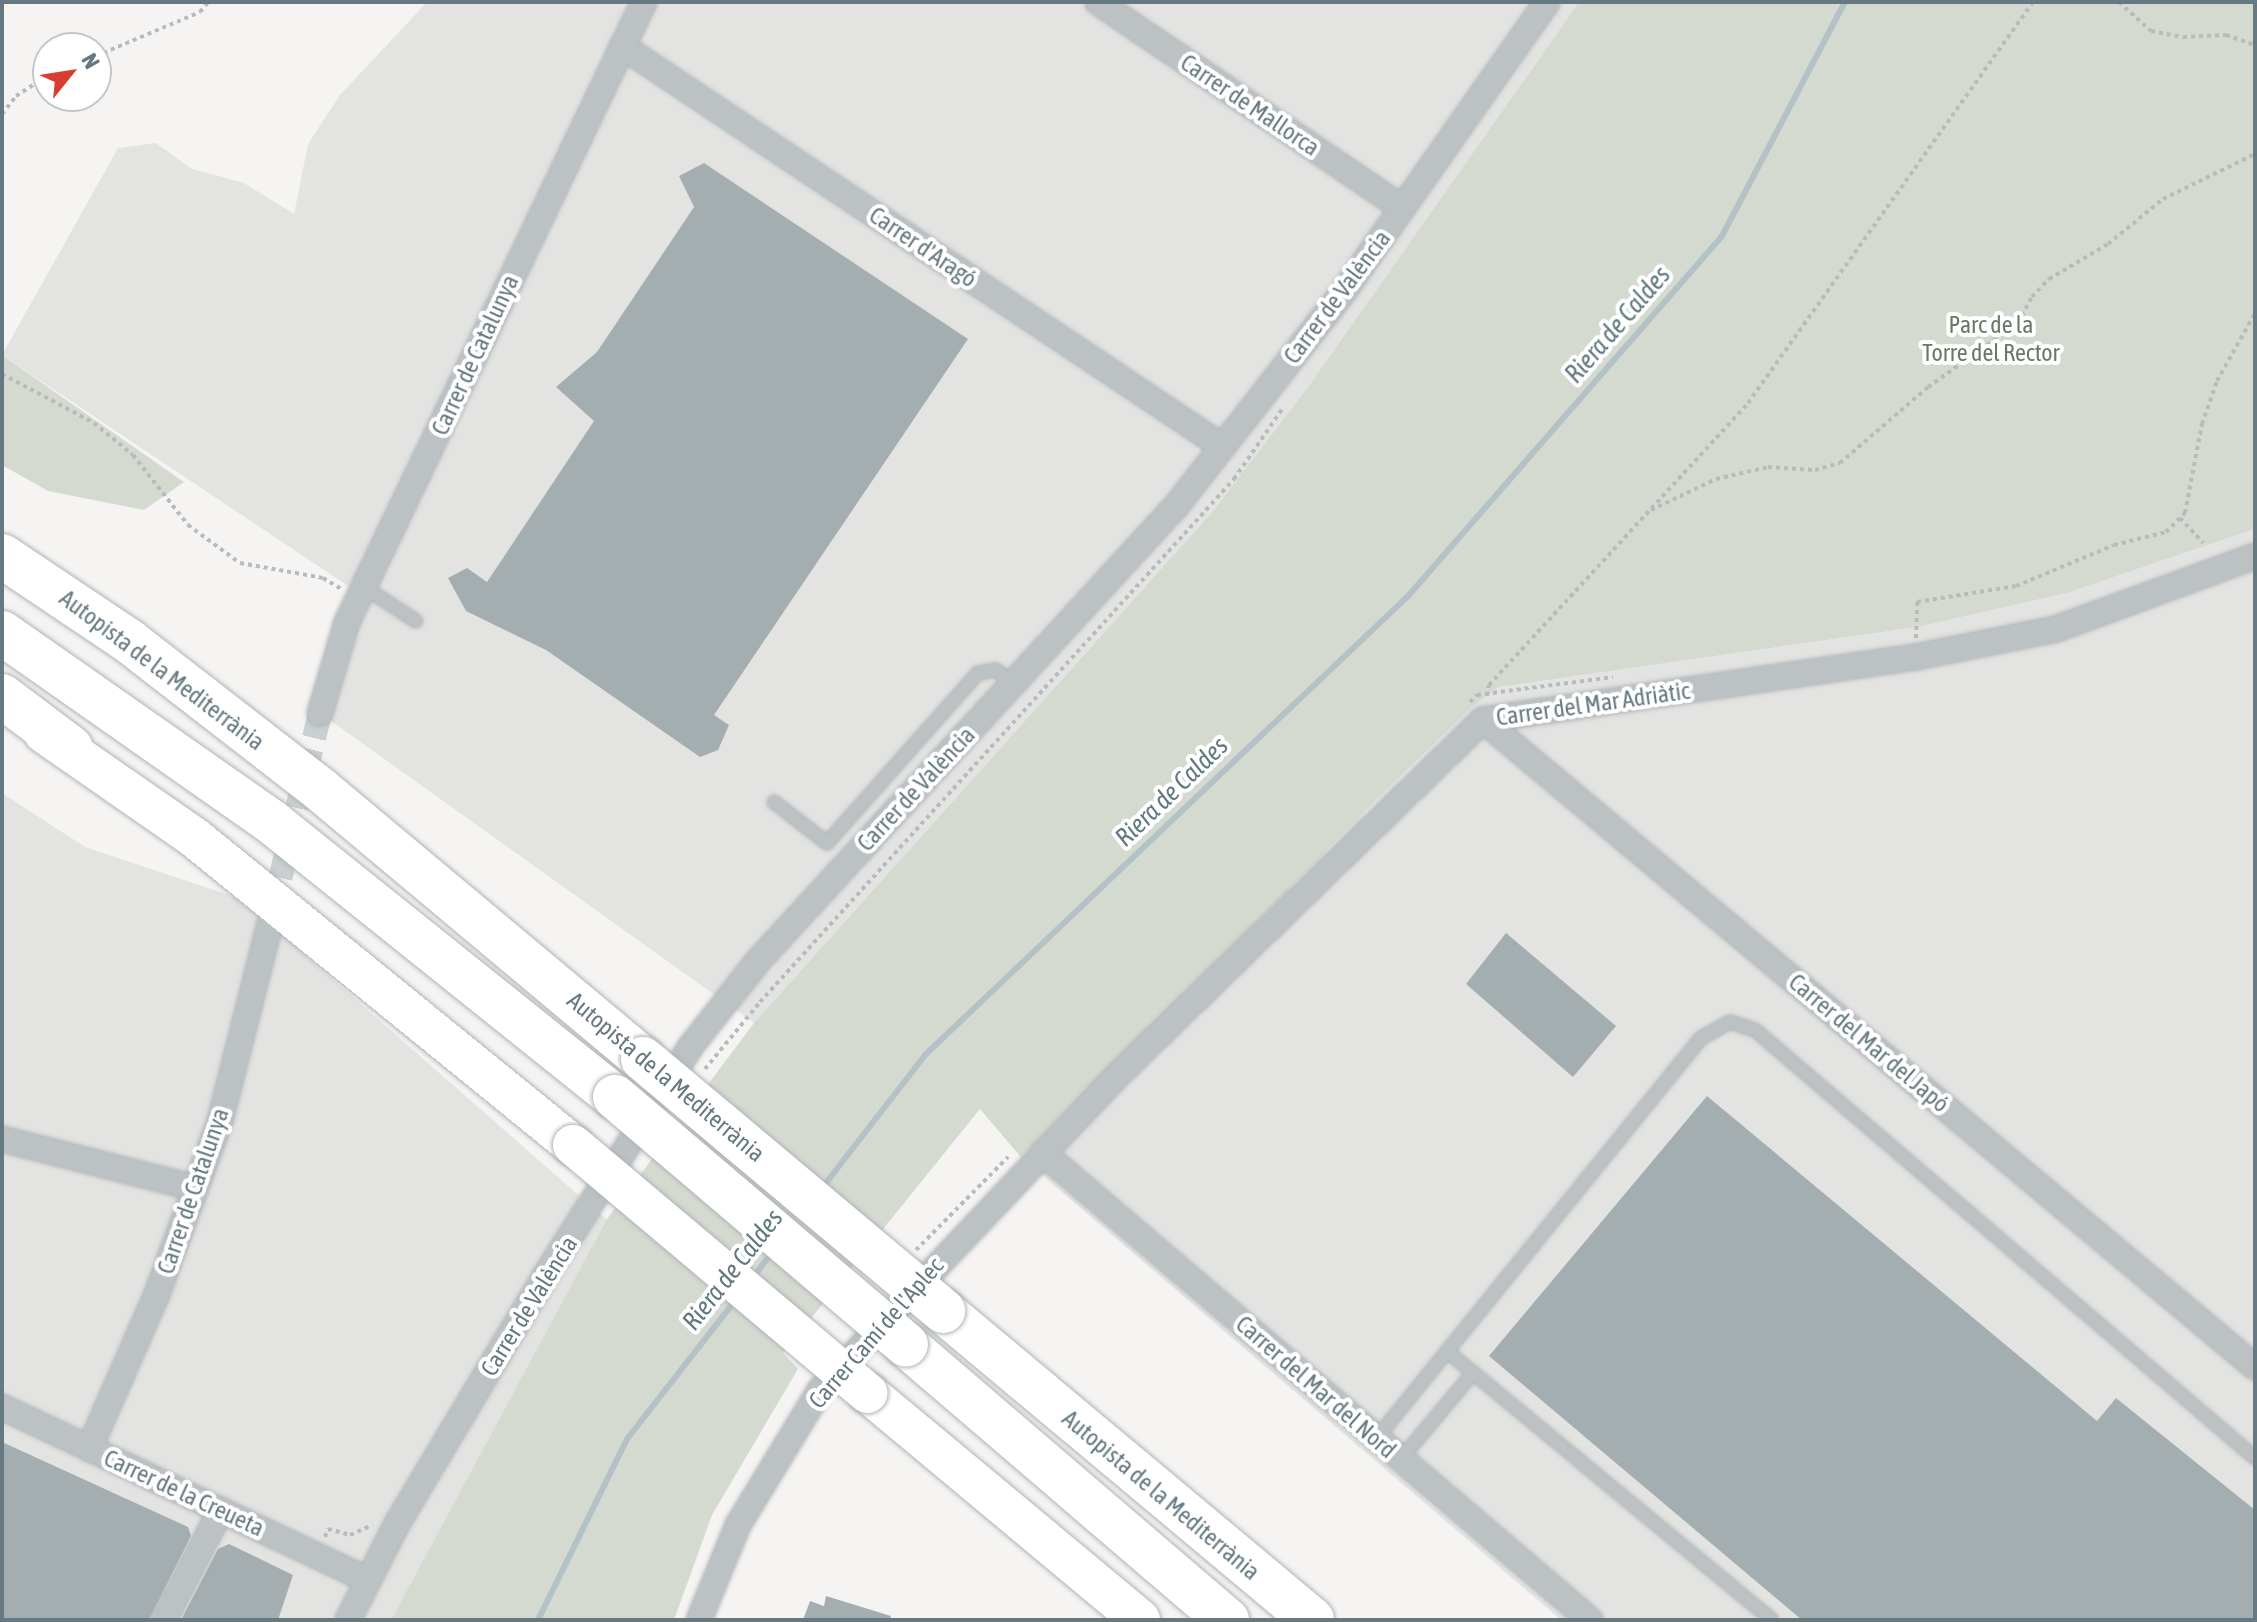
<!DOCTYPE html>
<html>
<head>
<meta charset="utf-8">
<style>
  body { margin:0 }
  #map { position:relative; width:2257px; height:1622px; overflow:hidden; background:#f5f4f2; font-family:"Asap Condensed",sans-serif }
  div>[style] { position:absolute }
  .built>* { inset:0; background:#e3e4e2 }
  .green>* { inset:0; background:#d5dad1 }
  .stream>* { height:6px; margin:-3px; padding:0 3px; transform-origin:3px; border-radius:3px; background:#b5c2c5 }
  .building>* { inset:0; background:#a4adb0 }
  .minor-tunnel>* { height:24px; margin-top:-12px; transform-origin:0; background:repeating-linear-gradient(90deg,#cacfd0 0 24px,transparent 0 36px) }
  .path>* { height:4px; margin-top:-2px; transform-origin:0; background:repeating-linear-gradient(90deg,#b8bbbd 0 4px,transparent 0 8px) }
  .roads { filter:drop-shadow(0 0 2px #afb4b6) drop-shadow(0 0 2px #afb4b6) }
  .service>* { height:12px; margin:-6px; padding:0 6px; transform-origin:6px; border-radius:6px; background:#bcc1c3 }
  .minor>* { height:24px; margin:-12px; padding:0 12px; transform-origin:12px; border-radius:12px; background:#bcc1c3 }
  .trunk>* { height:40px; margin:-20px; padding:0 20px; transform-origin:20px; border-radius:20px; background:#fff }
  .motorway>* { height:44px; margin:-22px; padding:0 22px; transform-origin:22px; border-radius:22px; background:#fff }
  .bridges { filter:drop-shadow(0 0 2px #afb4b6) drop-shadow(0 0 2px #afb4b6) }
  .trunk-bridge>* { height:40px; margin:-20px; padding:0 20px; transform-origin:20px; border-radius:20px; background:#fff }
  .motorway-bridge>* { height:44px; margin:-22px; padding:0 22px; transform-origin:22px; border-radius:22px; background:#fff }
  span { translate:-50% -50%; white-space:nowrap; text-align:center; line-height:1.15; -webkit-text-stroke:8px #fff; paint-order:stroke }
  .street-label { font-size:24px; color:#667980 }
  .park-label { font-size:24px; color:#6b7864 }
  .water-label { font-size:26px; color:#627a7e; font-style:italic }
  .frame { position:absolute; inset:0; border:4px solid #667980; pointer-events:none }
  .north { position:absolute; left:32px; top:32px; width:80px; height:80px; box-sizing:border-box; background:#fff; border:2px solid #c2c9cc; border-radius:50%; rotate:60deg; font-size:22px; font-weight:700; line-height:32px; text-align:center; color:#667980 }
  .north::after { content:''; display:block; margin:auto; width:28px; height:36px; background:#d63e31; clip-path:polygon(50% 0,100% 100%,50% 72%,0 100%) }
</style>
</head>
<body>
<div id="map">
  <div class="built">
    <i style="clip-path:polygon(427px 2px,1579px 2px,1308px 387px,1213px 511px,754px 1023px,320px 713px,360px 594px,2px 355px,118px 148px,156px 143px,192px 169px,244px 183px,294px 214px,308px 144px,340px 95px)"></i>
    <i style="clip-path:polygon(2255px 529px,2255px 1620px,1561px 1620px,1020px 1156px,1062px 1121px,1375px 801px,1472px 707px,1500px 687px,1918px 627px,2067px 593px)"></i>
    <i style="clip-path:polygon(2px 793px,85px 847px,241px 899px,607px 1220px,391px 1620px,2px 1620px)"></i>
  </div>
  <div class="green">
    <i style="clip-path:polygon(1579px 2px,2255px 2px,2255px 529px,2067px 593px,1918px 627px,1499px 687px,1472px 707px,1375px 801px,1062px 1121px,1020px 1156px,980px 1109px,783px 1353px,798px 1369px,712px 1515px,674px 1620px,391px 1620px,607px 1219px,754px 1023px,1213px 511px,1308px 387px)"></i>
    <i style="clip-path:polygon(2px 355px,184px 482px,144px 510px,48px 491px,2px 465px)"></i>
  </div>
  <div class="stream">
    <i style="left:822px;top:1188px;width:168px;rotate:-52.2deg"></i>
    <i style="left:925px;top:1055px;width:668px;rotate:-43.54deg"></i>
    <i style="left:1409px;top:595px;width:476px;rotate:-48.9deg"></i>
    <i style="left:1722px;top:236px;width:264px;rotate:-62.3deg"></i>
    <i style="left:753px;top:1277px;width:33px;rotate:-52deg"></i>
    <i style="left:538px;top:1620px;width:202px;rotate:-63.8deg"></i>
    <i style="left:627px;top:1439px;width:179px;rotate:-52deg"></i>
  </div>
  <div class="building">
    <i style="clip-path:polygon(704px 163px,968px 339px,714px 715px,729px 725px,718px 750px,700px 757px,546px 650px,466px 611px,448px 578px,467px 568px,487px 582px,594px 421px,556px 387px,597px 352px,694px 207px,679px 176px)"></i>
    <i style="clip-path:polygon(1506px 933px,1616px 1026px,1573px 1077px,1466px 984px)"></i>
    <i style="clip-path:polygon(1707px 1096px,2097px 1421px,2116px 1398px,2255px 1510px,2255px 1620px,1802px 1620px,1489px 1356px)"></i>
    <i style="clip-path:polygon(2px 1442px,188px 1527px,191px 1536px,149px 1620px,2px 1620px)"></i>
    <i style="clip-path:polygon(229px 1544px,293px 1575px,278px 1620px,181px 1620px,218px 1549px)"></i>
    <i style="clip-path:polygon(826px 1596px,891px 1616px,890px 1620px,803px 1620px,810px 1601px,824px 1606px)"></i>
  </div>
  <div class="minor-tunnel">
    <i style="left:272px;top:913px;width:206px;rotate:-76.5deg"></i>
  </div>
  <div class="path">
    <i style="left:2119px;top:2px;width:43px;rotate:42.2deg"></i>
    <i style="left:2151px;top:31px;width:33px;rotate:11deg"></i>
    <i style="left:2183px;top:37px;width:43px;rotate:-2.7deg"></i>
    <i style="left:2226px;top:35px;width:31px;rotate:19deg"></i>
    <i style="left:96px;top:56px;width:113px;rotate:-22.9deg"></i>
    <i style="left:200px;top:12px;width:13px;rotate:-51deg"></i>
    <i style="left:2px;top:114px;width:23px;rotate:-52deg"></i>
    <i style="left:16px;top:96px;width:38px;rotate:-33deg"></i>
    <i style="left:2px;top:374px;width:104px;rotate:28deg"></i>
    <i style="left:94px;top:423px;width:50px;rotate:39.4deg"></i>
    <i style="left:133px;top:455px;width:89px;rotate:51.8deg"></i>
    <i style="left:188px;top:525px;width:64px;rotate:36.2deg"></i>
    <i style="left:240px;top:563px;width:84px;rotate:10.2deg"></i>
    <i style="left:323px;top:578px;width:21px;rotate:31deg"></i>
    <i style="left:1651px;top:510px;width:72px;rotate:-25.5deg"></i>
    <i style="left:1716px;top:479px;width:53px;rotate:-13deg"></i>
    <i style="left:1768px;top:467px;width:47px;rotate:3.7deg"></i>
    <i style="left:1815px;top:470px;width:26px;rotate:-16deg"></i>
    <i style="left:1840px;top:463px;width:116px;rotate:-40.8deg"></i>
    <i style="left:1928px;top:387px;width:110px;rotate:-35.4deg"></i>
    <i style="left:2018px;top:323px;width:30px;rotate:-62deg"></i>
    <i style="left:2032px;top:297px;width:25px;rotate:-47deg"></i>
    <i style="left:2049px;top:279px;width:69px;rotate:-30.7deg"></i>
    <i style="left:2108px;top:244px;width:71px;rotate:-39.3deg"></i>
    <i style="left:2163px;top:199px;width:102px;rotate:-26.1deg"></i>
    <i style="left:2180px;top:518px;width:34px;rotate:47deg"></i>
    <i style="left:1916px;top:638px;width:36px;rotate:-88deg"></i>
    <i style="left:1917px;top:602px;width:100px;rotate:-9.2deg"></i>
    <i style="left:2016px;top:586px;width:106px;rotate:-22.7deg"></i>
    <i style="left:2114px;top:545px;width:54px;rotate:-14deg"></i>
    <i style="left:2166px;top:532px;width:27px;rotate:-45deg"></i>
    <i style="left:2185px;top:513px;width:91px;rotate:-79.2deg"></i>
    <i style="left:2202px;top:424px;width:46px;rotate:-70.8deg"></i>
    <i style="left:2217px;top:381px;width:78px;rotate:-60.8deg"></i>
    <i style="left:1487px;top:696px;width:11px;rotate:-80deg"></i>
    <i style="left:1489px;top:685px;width:383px;rotate:-47.4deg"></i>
    <i style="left:1748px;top:403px;width:492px;rotate:-54.6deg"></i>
    <i style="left:1470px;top:702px;width:10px;rotate:-45deg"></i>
    <i style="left:1477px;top:695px;width:137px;rotate:-7.5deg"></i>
    <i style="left:705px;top:1069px;width:87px;rotate:-50.6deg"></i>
    <i style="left:760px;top:1002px;width:706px;rotate:-47.81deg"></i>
    <i style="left:1234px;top:479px;width:86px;rotate:-55.4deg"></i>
    <i style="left:916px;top:1250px;width:131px;rotate:-45.3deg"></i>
    <i style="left:325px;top:1537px;width:9px;rotate:-69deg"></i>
    <i style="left:328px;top:1529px;width:23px;rotate:15deg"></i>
    <i style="left:350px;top:1535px;width:24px;rotate:-24deg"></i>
  </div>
  <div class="roads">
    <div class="service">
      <i style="left:364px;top:587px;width:62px;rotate:33.2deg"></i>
      <i style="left:774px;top:802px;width:67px;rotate:37.7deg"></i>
      <i style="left:827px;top:843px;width:227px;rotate:-48.4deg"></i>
      <i style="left:978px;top:673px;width:18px;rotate:-9deg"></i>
      <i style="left:996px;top:670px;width:22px;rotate:39deg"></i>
      <i style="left:1448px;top:1352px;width:420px;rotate:39.6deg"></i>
      <i style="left:1376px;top:1439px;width:516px;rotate:-50.98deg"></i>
      <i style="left:1701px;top:1038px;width:33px;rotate:-29deg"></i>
      <i style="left:1730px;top:1022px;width:26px;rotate:18deg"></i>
      <i style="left:1755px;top:1030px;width:658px;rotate:40.56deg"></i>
      <i style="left:1400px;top:1460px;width:114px;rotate:-50deg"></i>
    </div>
    <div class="minor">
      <i style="left:1098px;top:2px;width:367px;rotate:34.1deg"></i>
      <i style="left:622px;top:46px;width:722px;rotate:33.71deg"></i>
      <i style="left:320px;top:713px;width:95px;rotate:-73.5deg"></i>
      <i style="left:347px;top:622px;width:687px;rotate:-64.4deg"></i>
      <i style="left:1483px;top:720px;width:1007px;rotate:39.97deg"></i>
      <i style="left:2px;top:1139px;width:199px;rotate:14.2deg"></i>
      <i style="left:1043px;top:1153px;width:719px;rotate:40.49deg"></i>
      <i style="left:2px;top:1407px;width:403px;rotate:25.3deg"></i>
      <i style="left:89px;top:1449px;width:169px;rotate:-66.3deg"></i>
      <i style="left:157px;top:1294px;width:184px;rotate:-70deg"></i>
      <i style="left:220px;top:1121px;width:204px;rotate:-75.8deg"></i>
      <i style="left:164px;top:1620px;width:124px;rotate:-62.6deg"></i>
      <i style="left:348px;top:1620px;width:110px;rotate:-63deg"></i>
      <i style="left:398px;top:1522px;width:287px;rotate:-59.1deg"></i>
      <i style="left:545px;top:1276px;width:272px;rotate:-57.6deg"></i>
      <i style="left:691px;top:1046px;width:110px;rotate:-51.7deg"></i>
      <i style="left:759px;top:960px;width:618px;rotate:-47.43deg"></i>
      <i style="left:1177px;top:505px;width:271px;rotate:-52deg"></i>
      <i style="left:1344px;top:291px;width:353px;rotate:-54.9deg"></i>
      <i style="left:699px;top:1620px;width:103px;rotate:-67.7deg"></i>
      <i style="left:738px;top:1525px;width:158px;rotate:-58.7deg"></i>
      <i style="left:820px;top:1390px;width:435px;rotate:-46.6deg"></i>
      <i style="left:1119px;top:1074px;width:508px;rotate:-44.2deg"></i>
      <i style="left:1483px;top:720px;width:438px;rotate:-8.3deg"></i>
      <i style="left:1916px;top:657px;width:143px;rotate:-11.3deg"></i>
      <i style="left:2056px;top:629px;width:212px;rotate:-20.1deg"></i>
    </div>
    <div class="trunk">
      <i style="left:44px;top:733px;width:184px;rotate:34.8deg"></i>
      <i style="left:195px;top:838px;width:487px;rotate:39.1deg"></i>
      <i style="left:868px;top:1393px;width:354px;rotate:39.8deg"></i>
    </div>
    <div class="motorway">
      <i style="left:2px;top:556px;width:153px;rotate:33.8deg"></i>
      <i style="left:129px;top:641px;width:243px;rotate:37.8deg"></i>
      <i style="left:321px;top:790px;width:420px;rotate:39.9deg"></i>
      <i style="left:2px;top:633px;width:331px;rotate:35deg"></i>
      <i style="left:273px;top:823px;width:438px;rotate:38.7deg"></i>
      <i style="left:2px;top:696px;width:86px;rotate:37deg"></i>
      <i style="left:943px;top:1311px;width:481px;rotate:39.9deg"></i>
      <i style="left:906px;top:1345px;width:423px;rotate:40.6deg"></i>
    </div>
  </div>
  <div class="bridges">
    <div class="trunk-bridge">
      <i style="left:573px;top:1145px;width:385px;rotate:40.1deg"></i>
    </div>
    <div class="motorway-bridge">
      <i style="left:643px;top:1059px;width:392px;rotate:40deg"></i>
      <i style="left:615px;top:1097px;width:382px;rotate:40.4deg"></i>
    </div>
  </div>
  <div class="street-label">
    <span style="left:1250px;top:105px;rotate:34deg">Carrer de Mallorca</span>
    <span style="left:923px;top:247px;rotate:34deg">Carrer d'Aragó</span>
    <span style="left:1337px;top:297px;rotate:-53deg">Carrer de València</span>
    <span style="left:475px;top:355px;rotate:-65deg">Carrer de Catalunya</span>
    <span style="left:162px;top:670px;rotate:37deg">Autopista de la Mediterrània</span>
    <span style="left:1593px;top:704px;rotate:-8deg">Carrer del Mar Adriàtic</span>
    <span style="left:916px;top:789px;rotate:-47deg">Carrer de València</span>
    <span style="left:1869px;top:1043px;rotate:40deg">Carrer del Mar del Japó</span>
    <span style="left:666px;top:1077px;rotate:40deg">Autopista de la Mediterrània</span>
    <span style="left:193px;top:1191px;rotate:-71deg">Carrer de Catalunya</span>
    <span style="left:529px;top:1306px;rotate:-58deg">Carrer de València</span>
    <span style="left:876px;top:1333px;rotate:-49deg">Carrer Camí de l'Aplec</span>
    <span style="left:1316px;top:1387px;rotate:41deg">Carrer del Mar del Nord</span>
    <span style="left:184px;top:1493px;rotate:25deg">Carrer de la Creueta</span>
    <span style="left:1161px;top:1495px;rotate:40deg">Autopista de la Mediterrània</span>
  </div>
  <div class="park-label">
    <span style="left:1991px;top:339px">Parc de la<br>Torre del Rector</span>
  </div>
  <div class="water-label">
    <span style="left:1618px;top:325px;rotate:-49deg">Riera de Caldes</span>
    <span style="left:1172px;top:792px;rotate:-44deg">Riera de Caldes</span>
    <span style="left:733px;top:1270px;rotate:-52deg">Riera de Caldes</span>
  </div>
  <div class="frame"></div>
  <div class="north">N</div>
</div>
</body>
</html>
